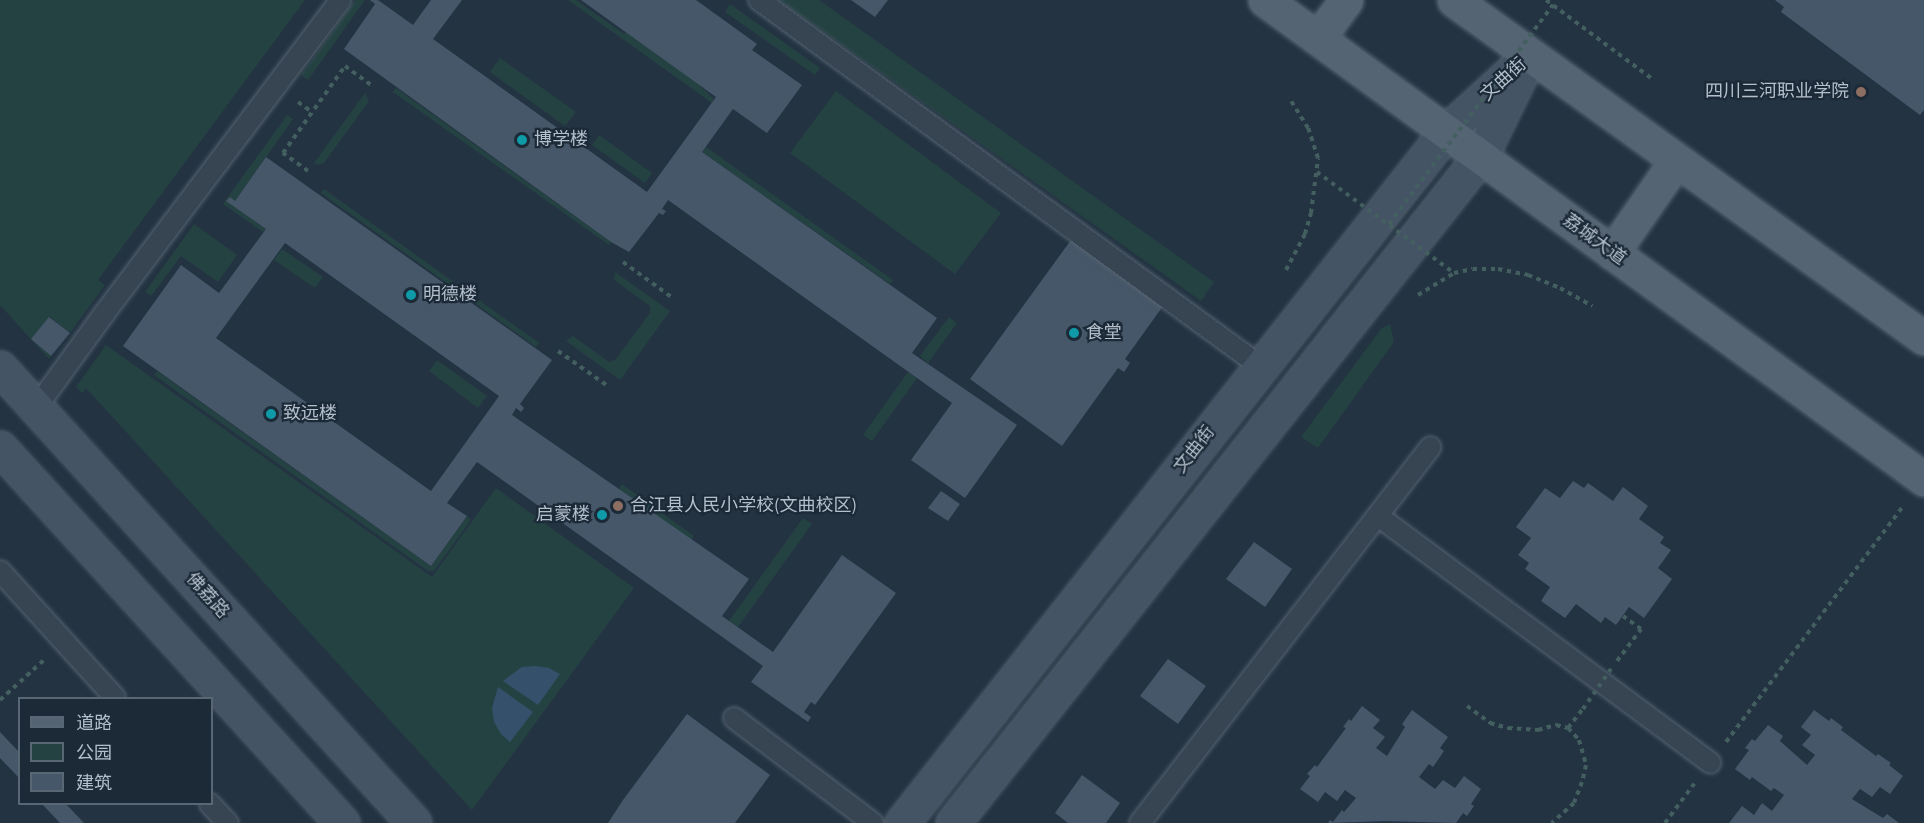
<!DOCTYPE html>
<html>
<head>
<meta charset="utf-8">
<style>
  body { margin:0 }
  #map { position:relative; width:1924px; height:823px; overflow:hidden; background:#233342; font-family:"Source Sans 3","Noto Sans SC",sans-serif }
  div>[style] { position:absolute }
  .green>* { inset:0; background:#254243 }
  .water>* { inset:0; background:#35506b }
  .building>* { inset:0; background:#465769 }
  .path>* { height:4px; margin-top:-2px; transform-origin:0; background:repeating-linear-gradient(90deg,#435f60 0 4.5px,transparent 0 9px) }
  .roads { filter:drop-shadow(0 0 2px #55626f) drop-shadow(0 0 2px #55626f) }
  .lane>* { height:20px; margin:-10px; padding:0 10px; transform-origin:10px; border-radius:10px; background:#374552 }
  .secondary>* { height:33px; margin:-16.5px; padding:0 16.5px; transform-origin:16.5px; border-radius:16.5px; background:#455465 }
  .primary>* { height:33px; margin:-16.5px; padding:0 16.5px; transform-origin:16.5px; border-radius:16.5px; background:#556472 }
  .path-bridge>* { height:4px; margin-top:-2px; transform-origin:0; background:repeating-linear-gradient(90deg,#435f60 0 4.5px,transparent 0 9px) }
  .dots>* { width:16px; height:16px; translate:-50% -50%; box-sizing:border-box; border:3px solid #1c2a37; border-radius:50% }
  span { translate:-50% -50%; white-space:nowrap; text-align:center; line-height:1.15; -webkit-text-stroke:4.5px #1c2a37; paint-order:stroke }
  .street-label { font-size:18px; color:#b4bfcc }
  .poi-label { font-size:18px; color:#b4bfcc }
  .right { translate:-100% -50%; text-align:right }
  .left { translate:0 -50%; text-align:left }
  .legend { position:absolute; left:18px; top:697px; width:195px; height:108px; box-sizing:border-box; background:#1c2a37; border:2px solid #596673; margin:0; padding:8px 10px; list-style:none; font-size:18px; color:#b4bfcc }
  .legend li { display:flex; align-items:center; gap:12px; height:30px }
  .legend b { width:30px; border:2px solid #596673 }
</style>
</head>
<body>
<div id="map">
  <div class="green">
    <i style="clip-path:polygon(0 0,305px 0,98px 280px,105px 285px,70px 333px,50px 317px,31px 339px,51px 356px,49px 359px,0 305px)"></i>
    <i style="clip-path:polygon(355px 0,365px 0,308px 80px,301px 75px)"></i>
    <i style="clip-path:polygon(568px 0,576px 0,624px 34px,626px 32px,697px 83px,714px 99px,712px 103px)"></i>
    <i style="clip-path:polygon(779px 0,819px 0,1214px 282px,1201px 301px)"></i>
    <i style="clip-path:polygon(730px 4px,820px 68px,815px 75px,725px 12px)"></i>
    <i style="clip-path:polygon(500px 58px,576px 112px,565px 126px,490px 72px)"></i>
    <i style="clip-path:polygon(396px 88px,611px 242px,609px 245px,393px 92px)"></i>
    <i style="clip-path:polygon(836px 91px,1001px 213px,955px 274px,790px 153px)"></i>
    <i style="clip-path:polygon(365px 93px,369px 101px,324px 163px,317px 165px,314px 163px)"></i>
    <i style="clip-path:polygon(287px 115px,293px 119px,235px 201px,230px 197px,227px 201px,266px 229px,263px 232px,223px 204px)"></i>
    <i style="clip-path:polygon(599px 135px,652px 173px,645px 183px,592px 145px)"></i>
    <i style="clip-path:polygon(706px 147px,893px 280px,890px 284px,702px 152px)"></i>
    <i style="clip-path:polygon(324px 189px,539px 343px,536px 347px,321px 193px)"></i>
    <i style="clip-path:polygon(194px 224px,237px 255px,218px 282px,181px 256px,151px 296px,145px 292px)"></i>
    <i style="clip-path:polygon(282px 249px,323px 277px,315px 288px,274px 260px)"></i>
    <i style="clip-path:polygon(615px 272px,670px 311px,620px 380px,566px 341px,573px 336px,609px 362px,615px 360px,650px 313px,650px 306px,614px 280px)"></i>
    <i style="clip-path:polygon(949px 317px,957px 323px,928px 363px,920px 356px)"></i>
    <i style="clip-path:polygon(1390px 324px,1394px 342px,1318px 448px,1301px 437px,1381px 329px)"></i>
    <i style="clip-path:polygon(106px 345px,432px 577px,496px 488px,634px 588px,472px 810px,86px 388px,82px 393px,76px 387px)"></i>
    <i style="clip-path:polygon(437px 360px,487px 396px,478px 408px,429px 371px)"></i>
    <i style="clip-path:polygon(157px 371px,431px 566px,467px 516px,471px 520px,434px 571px,428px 571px,154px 375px)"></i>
    <i style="clip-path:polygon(908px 372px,917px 378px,872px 441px,863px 435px)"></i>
    <i style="clip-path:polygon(622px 484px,694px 536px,691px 541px,619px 489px)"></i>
    <i style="clip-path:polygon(803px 518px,812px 524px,738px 627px,729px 621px)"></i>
  </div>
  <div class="water">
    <i style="clip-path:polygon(535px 666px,549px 668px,560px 674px,538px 705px,503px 681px,522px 667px)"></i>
    <i style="clip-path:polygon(498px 687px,533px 712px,510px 742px,501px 734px,494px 722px,492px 708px)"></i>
  </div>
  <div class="building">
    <i style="clip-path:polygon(370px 0,378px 0,413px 25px,431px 0,462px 0,433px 39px,647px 192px,716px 97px,581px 0,696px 0,757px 44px,752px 50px,802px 85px,767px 133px,733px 109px,702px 152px,937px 318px,912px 353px,1017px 425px,965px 498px,911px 460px,952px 403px,668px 200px,662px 209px,666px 211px,663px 215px,659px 213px,629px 252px,611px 242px,344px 49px,375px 4px)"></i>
    <i style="clip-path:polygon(851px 0,888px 0,875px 17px)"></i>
    <i style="clip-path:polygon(1775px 0,1924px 0,1924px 110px,1920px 115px,1781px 12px,1784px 7px)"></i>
    <i style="clip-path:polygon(evenodd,266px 157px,552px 360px,520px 404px,524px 408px,521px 412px,516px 408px,512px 415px,749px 579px,722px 616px,773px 652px,842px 555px,896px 593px,815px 705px,811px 702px,804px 712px,811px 717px,808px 722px,751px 682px,763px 666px,477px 462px,447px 503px,467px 516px,431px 566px,123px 346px,181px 265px,219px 293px,266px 229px,226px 201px,230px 197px,235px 201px,266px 157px,285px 243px,499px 396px,431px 491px,216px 338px,285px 243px)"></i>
    <i style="clip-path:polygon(1071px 240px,1163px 306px,1125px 359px,1130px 363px,1124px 372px,1118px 368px,1062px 446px,970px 379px)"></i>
    <i style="clip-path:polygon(49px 317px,70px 333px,51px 356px,31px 339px)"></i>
    <i style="clip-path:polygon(1573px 481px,1584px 488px,1588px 483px,1613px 501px,1623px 487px,1648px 506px,1639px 519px,1664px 537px,1660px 543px,1671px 550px,1658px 568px,1672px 579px,1644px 618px,1629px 607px,1616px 625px,1605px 617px,1601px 623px,1576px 604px,1565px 618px,1541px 601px,1550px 587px,1525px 569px,1529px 563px,1518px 555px,1531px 538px,1516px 527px,1545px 488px,1560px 498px)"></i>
    <i style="clip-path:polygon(941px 491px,960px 504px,948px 521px,928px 508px)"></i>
    <i style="clip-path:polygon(1254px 542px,1292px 569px,1265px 607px,1226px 579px)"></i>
    <i style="clip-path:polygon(1168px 659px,1206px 686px,1178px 724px,1140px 696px)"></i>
    <i style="clip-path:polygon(1362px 706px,1380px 720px,1373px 728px,1385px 737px,1376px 748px,1387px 756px,1405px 727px,1402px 724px,1412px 710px,1448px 737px,1440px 748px,1444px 751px,1433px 767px,1429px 764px,1419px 777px,1435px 789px,1443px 780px,1455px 788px,1464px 776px,1481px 789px,1471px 804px,1474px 806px,1467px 816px,1463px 813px,1456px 823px,1386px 821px,1328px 823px,1330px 820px,1333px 822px,1342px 810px,1344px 812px,1356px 798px,1345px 790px,1337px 801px,1325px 792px,1318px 802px,1300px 789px,1310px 776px,1307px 774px,1315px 765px,1317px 767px,1346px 728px,1343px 727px,1349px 719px,1351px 721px)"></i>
    <i style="clip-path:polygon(1814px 710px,1829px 721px,1831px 718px,1843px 727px,1841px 730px,1876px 756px,1878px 754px,1891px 763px,1889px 765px,1903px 776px,1890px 794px,1880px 787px,1872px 797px,1860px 789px,1852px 799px,1883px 818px,1887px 814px,1899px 823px,1729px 823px,1742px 806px,1754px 815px,1762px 803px,1772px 811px,1784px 795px,1774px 788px,1771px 791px,1752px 777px,1750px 780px,1735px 769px,1749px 750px,1745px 748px,1752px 739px,1755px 741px,1768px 725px,1783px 736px,1780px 741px,1807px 765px,1815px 755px,1802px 745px,1811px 735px,1801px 727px)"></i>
    <i style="clip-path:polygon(687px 714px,770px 775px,735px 823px,608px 823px,623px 800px)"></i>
    <i style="clip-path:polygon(0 732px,20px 753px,20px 779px,0 758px)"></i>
    <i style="clip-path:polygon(1082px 775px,1120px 803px,1106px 823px,1068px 823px,1055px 813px)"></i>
    <i style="clip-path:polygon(42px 804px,66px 804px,84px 823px,60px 823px)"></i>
  </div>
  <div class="path">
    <i style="left:1546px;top:0;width:131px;rotate:36.6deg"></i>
    <i style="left:298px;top:102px;width:17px;rotate:36deg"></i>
    <i style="left:308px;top:171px;width:31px;rotate:-144deg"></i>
    <i style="left:283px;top:153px;width:107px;rotate:-54.5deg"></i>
    <i style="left:345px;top:66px;width:32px;rotate:36deg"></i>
    <i style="left:623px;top:262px;width:62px;rotate:35.8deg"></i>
    <i style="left:1286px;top:270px;width:41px;rotate:-62.2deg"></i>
    <i style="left:1305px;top:234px;width:22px;rotate:-74deg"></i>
    <i style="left:1311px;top:213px;width:55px;rotate:-82.7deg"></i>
    <i style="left:1318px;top:158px;width:32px;rotate:-108deg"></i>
    <i style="left:1308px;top:128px;width:36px;rotate:-122deg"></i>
    <i style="left:1418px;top:295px;width:42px;rotate:-31.4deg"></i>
    <i style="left:1454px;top:273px;width:19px;rotate:-12deg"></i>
    <i style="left:1473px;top:269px;width:25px"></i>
    <i style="left:1498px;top:269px;width:31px;rotate:11deg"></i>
    <i style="left:1528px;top:275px;width:35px;rotate:22deg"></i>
    <i style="left:1560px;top:288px;width:37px;rotate:29deg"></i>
    <i style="left:558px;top:351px;width:62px;rotate:35.2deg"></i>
    <i style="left:1617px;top:661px;width:40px;rotate:-53deg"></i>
    <i style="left:1641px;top:629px;width:22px;rotate:-144deg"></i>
    <i style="left:0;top:700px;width:59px;rotate:-42.3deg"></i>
    <i style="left:1467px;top:706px;width:29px;rotate:36deg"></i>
    <i style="left:1490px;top:723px;width:19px;rotate:16deg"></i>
    <i style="left:1508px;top:728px;width:30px;rotate:4deg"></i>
    <i style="left:1538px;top:730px;width:19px;rotate:-16deg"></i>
    <i style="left:1556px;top:725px;width:12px;rotate:14deg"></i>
    <i style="left:1568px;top:728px;width:16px;rotate:47deg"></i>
    <i style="left:1579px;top:740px;width:26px;rotate:74deg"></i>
    <i style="left:1586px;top:765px;width:17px;rotate:103deg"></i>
    <i style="left:1582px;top:782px;width:22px;rotate:111deg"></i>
    <i style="left:1574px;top:803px;width:30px;rotate:138deg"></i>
    <i style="left:1568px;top:728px;width:24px;rotate:-52deg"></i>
    <i style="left:1726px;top:742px;width:295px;rotate:-53.1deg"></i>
    <i style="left:1665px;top:823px;width:49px;rotate:-53.4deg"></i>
  </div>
  <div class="roads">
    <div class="lane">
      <i style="left:759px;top:0;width:620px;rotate:36.15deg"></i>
      <i style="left:36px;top:408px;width:116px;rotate:-54.1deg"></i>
      <i style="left:104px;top:314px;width:393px;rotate:-53deg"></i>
      <i style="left:1378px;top:516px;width:414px;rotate:36.6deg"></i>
      <i style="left:0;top:571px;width:171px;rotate:47.8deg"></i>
      <i style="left:734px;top:718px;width:174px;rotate:37.1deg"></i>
      <i style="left:210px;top:804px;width:26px;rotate:47deg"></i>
      <i style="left:1140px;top:823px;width:475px;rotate:-52.3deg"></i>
    </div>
    <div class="secondary">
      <i style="left:0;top:368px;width:615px;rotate:47.7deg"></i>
      <i style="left:0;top:448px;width:508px;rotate:47.64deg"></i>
      <i style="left:902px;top:823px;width:879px;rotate:-51.79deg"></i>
      <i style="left:1446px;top:132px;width:114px;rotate:-42.5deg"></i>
      <i style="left:953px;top:823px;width:849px;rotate:-51.65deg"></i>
      <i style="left:1480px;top:157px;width:93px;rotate:-64deg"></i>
    </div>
    <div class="primary">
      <i style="left:1265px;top:0;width:815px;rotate:36.01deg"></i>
      <i style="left:1454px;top:0;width:579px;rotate:35.72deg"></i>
      <i style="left:1318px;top:38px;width:47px;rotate:-53.6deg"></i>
      <i style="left:1612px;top:253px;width:112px;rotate:-55.2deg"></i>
    </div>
  </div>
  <div class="path-bridge">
    <i style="left:1317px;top:172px;width:170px;rotate:36.4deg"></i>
    <i style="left:1389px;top:224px;width:274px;rotate:-53.2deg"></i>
    <i style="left:1583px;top:709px;width:52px;rotate:-55.1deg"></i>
  </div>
  <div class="dots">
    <i style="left:1861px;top:92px;background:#8d6e63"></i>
    <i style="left:522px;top:140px;background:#0f9aa8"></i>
    <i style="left:411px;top:295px;background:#0f9aa8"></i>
    <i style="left:1074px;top:333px;background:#0f9aa8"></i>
    <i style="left:271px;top:414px;background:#0f9aa8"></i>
    <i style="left:618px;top:506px;background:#8d6e63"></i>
    <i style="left:602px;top:515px;background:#0f9aa8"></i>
  </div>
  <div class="street-label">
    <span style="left:1504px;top:80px;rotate:-42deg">文曲街</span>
    <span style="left:1594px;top:240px;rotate:36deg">荔城大道</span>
    <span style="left:1195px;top:450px;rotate:-52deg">文曲街</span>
    <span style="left:207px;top:596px;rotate:48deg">佛荔路</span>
  </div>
  <div class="poi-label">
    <span class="right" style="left:1849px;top:92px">四川三河职业学院</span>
    <span class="left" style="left:534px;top:140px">博学楼</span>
    <span class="left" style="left:423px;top:295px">明德楼</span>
    <span class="left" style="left:1086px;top:333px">食堂</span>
    <span class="left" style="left:283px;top:414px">致远楼</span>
    <span class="left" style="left:630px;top:506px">合江县人民小学校(文曲校区)</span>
    <span class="right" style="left:590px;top:515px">启蒙楼</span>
  </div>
  <ul class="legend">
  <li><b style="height:8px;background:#556472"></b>道路</li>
  <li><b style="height:16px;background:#254243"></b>公园</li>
  <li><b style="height:16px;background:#465769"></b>建筑</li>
  </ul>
</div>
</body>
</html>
